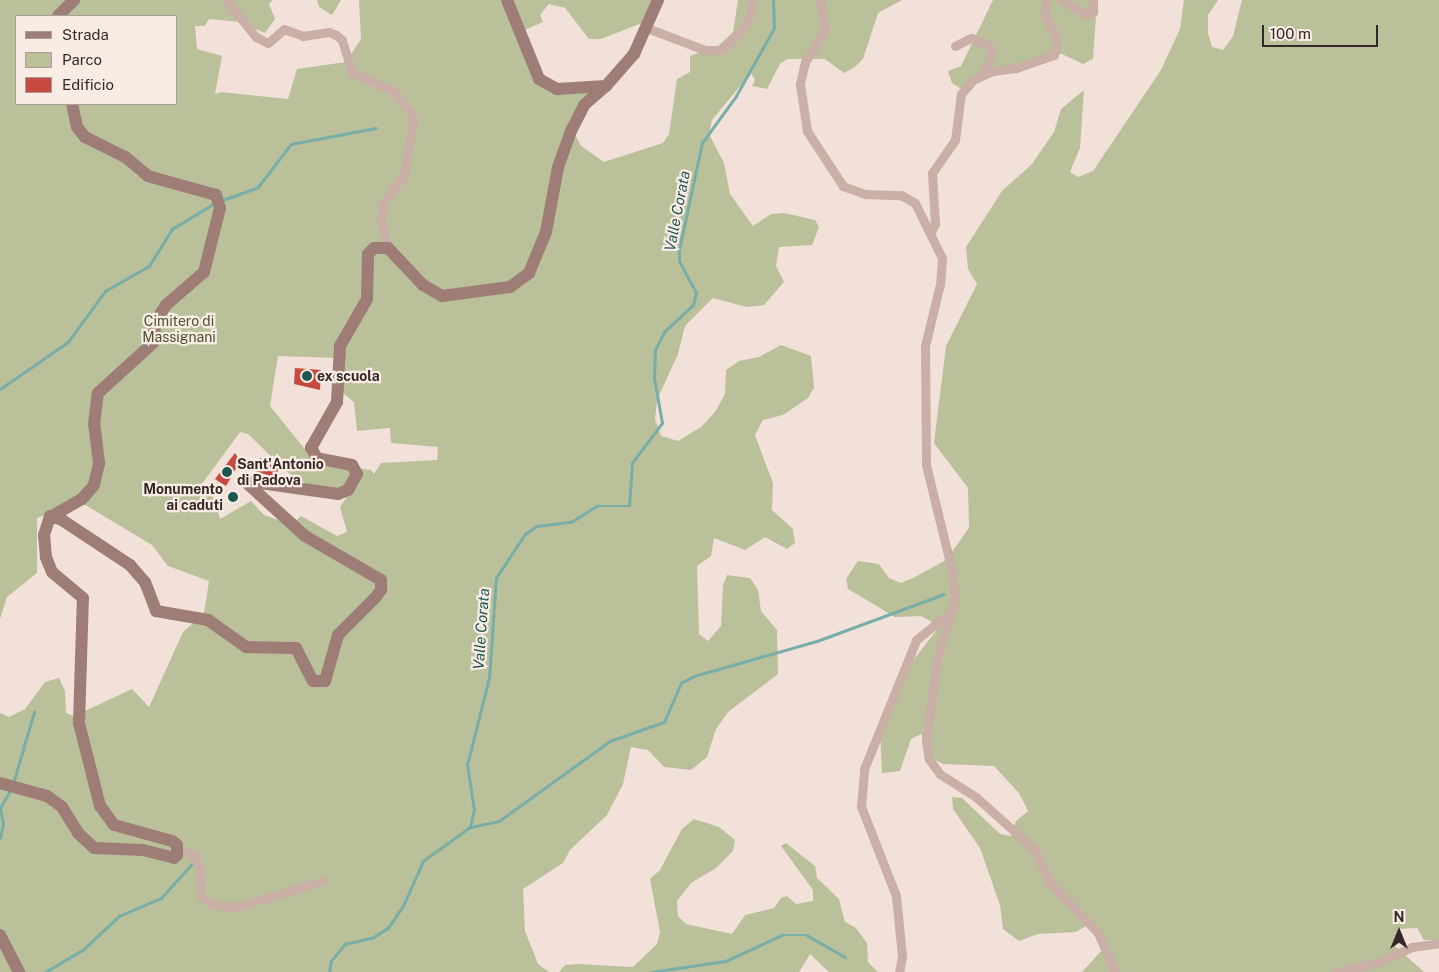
<!DOCTYPE html>
<html>
<head>
<meta charset="utf-8">
<style>
  body { margin:0 }
  #map { position:relative; width:1439px; height:972px; overflow:hidden; background:#f1e1d9; font-family:"Public Sans",sans-serif }
  div>[style] { position:absolute }
  .green>* { inset:0; background:#bac099 }
  .stream>* { height:2.5px; margin:-1.25px; padding:0 1.25px; transform-origin:1.25px; border-radius:1.25px; background:#78aea7 }
  .building>* { inset:0; background:#c74a41 }
  .street>* { height:9px; margin:-4.5px; padding:0 4.5px; transform-origin:4.5px; border-radius:4.5px; background:#c9afa5 }
  .secondary>* { height:12px; margin:-6px; padding:0 6px; transform-origin:6px; border-radius:6px; background:#9d7d76 }
  .dots>* { width:14px; height:14px; translate:-50% -50%; box-sizing:border-box; border:2px solid #f9ece5; border-radius:50% }
  span { translate:-50% -50%; white-space:nowrap; text-align:center; line-height:1.15; -webkit-text-stroke:4.5px #f9ece5; paint-order:stroke }
  .park-label { font-size:14px; color:#4b532a }
  .poi-label { font-size:14px; color:#352826; font-weight:700 }
  .left { translate:0 -50%; text-align:left }
  .right { translate:-100% -50%; text-align:right }
  .water-label { font-size:15px; color:#1c5650; font-style:italic }
  .legend { position:absolute; left:15px; top:15px; width:162px; height:90px; box-sizing:border-box; background:#f9ece5; border:1px solid #ab9e99; margin:0; padding:6px 9px; list-style:none; font-size:15px; color:#352826 }
  .legend li { display:flex; align-items:center; gap:10px; height:25px }
  .legend b { width:25px; border:1px solid #ab9e99 }
  .north { position:absolute; left:1374px; top:907px; width:50px; height:50px; -webkit-text-stroke:4px #f9ece5; paint-order:stroke; rotate:0deg; font-size:14px; font-weight:700; line-height:20px; text-align:center; color:#352826 }
  .north::after { content:''; display:block; margin:auto; width:18px; height:22px; background:#352826; clip-path:polygon(50% 0,100% 100%,50% 72%,0 100%) }
  .scale { position:absolute; left:1262px; top:25px; width:116px; height:22px; box-sizing:border-box; border:2px solid #352826; border-top:0; padding-left:6px; font-size:15px; line-height:18px; white-space:nowrap; color:#352826; -webkit-text-stroke:4px #f9ece5; paint-order:stroke }
</style>
</head>
<body>
<div id="map">
  <div class="green">
    <i style="clip-path:polygon(evenodd,0 0,273px 0,269px 4px,275px 19px,265px 33px,240px 22px,209px 19px,205px 26px,195px 26px,197px 49px,222px 56px,215px 94px,221px 92px,288px 99px,297px 69px,346px 62px,361px 39px,359px 0,655px 0,647px 21px,601px 39px,589px 39px,565px 8px,549px 4px,540px 15px,543px 22px,518px 33px,535px 79px,591px 92px,570px 125px,581px 146px,604px 162px,663px 143px,669px 134px,677px 79px,690px 72px,690px 56px,718px 46px,733px 32px,738px 0,902px 0,878px 13px,863px 59px,855px 67px,844px 73px,825px 59px,787px 59px,780px 64px,767px 89px,752px 86px,755px 80px,751px 73px,712px 120px,709px 134px,724px 163px,730px 194px,753px 226px,771px 214px,784px 213px,815px 220px,819px 227px,812px 245px,779px 247px,776px 266px,784px 282px,764px 305px,747px 307px,713px 298px,685px 326px,678px 354px,657px 400px,655px 419px,661px 436px,678px 441px,701px 427px,715px 412px,725px 394px,726px 370px,739px 361px,759px 357px,781px 345px,811px 356px,814px 388px,808px 398px,783px 415px,763px 420px,755px 435px,773px 483px,772px 510px,793px 529px,795px 543px,787px 549px,765px 537px,745px 550px,714px 538px,711px 556px,697px 566px,699px 634px,708px 641px,721px 626px,723px 585px,727px 575px,750px 578px,758px 590px,761px 611px,777px 630px,778px 674px,728px 712px,716px 729px,707px 757px,691px 770px,664px 767px,648px 750px,631px 747px,623px 784px,607px 815px,570px 850px,563px 863px,523px 889px,525px 931px,538px 964px,549px 972px,0 972px,0 713px,9px 717px,25px 709px,45px 682px,59px 678px,65px 691px,66px 713px,74px 716px,132px 689px,149px 707px,183px 632px,204px 613px,209px 581px,168px 566px,152px 545px,82px 503px,37px 518px,37px 573px,7px 597px,0 619px,0 0,16px 16px,176px 16px,176px 104px,16px 104px,16px 16px,0 0,278px 356px,338px 358px,334px 386px,354px 402px,357px 431px,390px 428px,391px 443px,438px 447px,437px 460px,381px 463px,374px 474px,371px 470px,316px 463px,270px 406px,278px 356px,0 0,240px 432px,248px 434px,287px 472px,313px 488px,347px 497px,340px 507px,347px 532px,337px 536px,301px 516px,292px 525px,264px 515px,251px 501px,220px 519px,214px 498px,199px 488px,240px 432px)"></i>
    <i style="clip-path:polygon(317px 0,341px 0,332px 15px,319px 7px)"></i>
    <i style="clip-path:polygon(993px 0,1090px 0,1096px 16px,1093px 59px,1083px 64px,1062px 54px,1047px 55px,989px 73px,963px 90px,952px 83px,948px 71px,961px 66px)"></i>
    <i style="clip-path:polygon(1184px 0,1218px 0,1208px 15px,1208px 33px,1212px 47px,1223px 50px,1233px 36px,1242px 0,1439px 0,1439px 940px,1424px 940px,1417px 928px,1398px 929px,1395px 946px,1424px 972px,1082px 972px,1103px 949px,1088px 925px,1076px 932px,1038px 934px,1019px 941px,1003px 929px,1000px 905px,980px 848px,953px 809px,952px 797px,962px 798px,1000px 834px,1011px 836px,1016px 821px,1028px 811px,1019px 793px,994px 766px,943px 764px,932px 758px,921px 734px,911px 739px,900px 771px,882px 773px,880px 729px,904px 672px,936px 631px,934px 623px,921px 616px,895px 617px,848px 589px,846px 579px,858px 561px,879px 564px,889px 578px,901px 583px,915px 577px,946px 560px,969px 528px,968px 488px,934px 443px,946px 346px,977px 284px,968px 269px,966px 247px,1002px 191px,1032px 164px,1054px 132px,1061px 109px,1084px 90px,1080px 148px,1070px 172px,1078px 177px,1093px 171px,1161px 70px,1180px 29px)"></i>
    <i style="clip-path:polygon(694px 819px,719px 827px,735px 840px,733px 851px,716px 868px,691px 883px,677px 901px,678px 916px,686px 924px,732px 934px,745px 915px,774px 908px,781px 898px,787px 896px,796px 904px,813px 901px,813px 890px,781px 846px,786px 843px,815px 866px,817px 878px,839px 899px,845px 922px,856px 928px,867px 943px,868px 962px,878px 972px,829px 972px,810px 954px,799px 972px,559px 972px,565px 965px,578px 964px,633px 967px,657px 944px,660px 932px,650px 879px,660px 870px,682px 829px)"></i>
  </div>
  <div class="stream">
    <i style="left:223px;top:200px;width:37px;rotate:-20deg"></i>
    <i style="left:258px;top:187px;width:54px;rotate:-52.5deg"></i>
    <i style="left:291px;top:144px;width:86px;rotate:-10.7deg"></i>
    <i style="left:0;top:389px;width:83px;rotate:-34.7deg"></i>
    <i style="left:68px;top:342px;width:63px;rotate:-54deg"></i>
    <i style="left:105px;top:291px;width:51px;rotate:-29.6deg"></i>
    <i style="left:149px;top:266px;width:44px;rotate:-58.1deg"></i>
    <i style="left:172px;top:229px;width:48px;rotate:-31.4deg"></i>
    <i style="left:14px;top:780px;width:71px;rotate:-73.6deg"></i>
    <i style="left:471px;top:827px;width:29px;rotate:-12deg"></i>
    <i style="left:499px;top:821px;width:137px;rotate:-35.8deg"></i>
    <i style="left:610px;top:741px;width:57px;rotate:-19.4deg"></i>
    <i style="left:664px;top:722px;width:43px;rotate:-66.4deg"></i>
    <i style="left:681px;top:683px;width:15px;rotate:-28deg"></i>
    <i style="left:694px;top:676px;width:128px;rotate:-15.9deg"></i>
    <i style="left:817px;top:641px;width:135px;rotate:-20.3deg"></i>
    <i style="left:0;top:838px;width:14px;rotate:-78deg"></i>
    <i style="left:3px;top:824px;width:16px;rotate:-101deg"></i>
    <i style="left:0;top:808px;width:20px;rotate:-60deg"></i>
    <i style="left:45px;top:972px;width:45px;rotate:-30.5deg"></i>
    <i style="left:84px;top:949px;width:48px;rotate:-43.3deg"></i>
    <i style="left:119px;top:916px;width:46px;rotate:-23.2deg"></i>
    <i style="left:161px;top:898px;width:45px;rotate:-47.7deg"></i>
    <i style="left:329px;top:972px;width:11px;rotate:-80deg"></i>
    <i style="left:331px;top:961px;width:22px;rotate:-51deg"></i>
    <i style="left:345px;top:944px;width:28px;rotate:-13deg"></i>
    <i style="left:372px;top:938px;width:19px;rotate:-32deg"></i>
    <i style="left:388px;top:928px;width:27px;rotate:-56deg"></i>
    <i style="left:403px;top:906px;width:49px;rotate:-66deg"></i>
    <i style="left:423px;top:861px;width:58px;rotate:-35.9deg"></i>
    <i style="left:470px;top:827px;width:17px;rotate:-77deg"></i>
    <i style="left:474px;top:810px;width:46px;rotate:-98.8deg"></i>
    <i style="left:467px;top:765px;width:90px;rotate:-75.8deg"></i>
    <i style="left:489px;top:678px;width:100px;rotate:-86deg"></i>
    <i style="left:496px;top:578px;width:53px;rotate:-56.6deg"></i>
    <i style="left:525px;top:534px;width:14px;rotate:-34deg"></i>
    <i style="left:537px;top:526px;width:34px;rotate:-7deg"></i>
    <i style="left:571px;top:522px;width:31px;rotate:-32deg"></i>
    <i style="left:597px;top:506px;width:32px"></i>
    <i style="left:629px;top:506px;width:43px;rotate:-86deg"></i>
    <i style="left:632px;top:463px;width:50px;rotate:-53.1deg"></i>
    <i style="left:662px;top:423px;width:46px;rotate:-100.1deg"></i>
    <i style="left:654px;top:378px;width:28px;rotate:-88deg"></i>
    <i style="left:655px;top:350px;width:20px;rotate:-63deg"></i>
    <i style="left:664px;top:332px;width:40px;rotate:-43deg"></i>
    <i style="left:693px;top:305px;width:12px;rotate:-76deg"></i>
    <i style="left:696px;top:293px;width:36px;rotate:-118deg"></i>
    <i style="left:679px;top:261px;width:11px;rotate:-90deg"></i>
    <i style="left:679px;top:250px;width:109px;rotate:-77.9deg"></i>
    <i style="left:702px;top:143px;width:58px;rotate:-54.1deg"></i>
    <i style="left:736px;top:96px;width:78px;rotate:-60.8deg"></i>
    <i style="left:774px;top:28px;width:28px;rotate:-92deg"></i>
    <i style="left:652px;top:972px;width:75px;rotate:-8.5deg"></i>
    <i style="left:726px;top:961px;width:62px;rotate:-24.9deg"></i>
    <i style="left:782px;top:935px;width:25px"></i>
    <i style="left:807px;top:935px;width:44px;rotate:30.1deg"></i>
  </div>
  <div class="building">
    <i style="clip-path:polygon(295px 368px,321px 370px,320px 390px,294px 384px)"></i>
    <i style="clip-path:polygon(235px 453px,240px 461px,226px 486px,215px 479px)"></i>
    <i style="clip-path:polygon(260px 458px,280px 468px,274px 477px,252px 470px)"></i>
  </div>
  <div class="street">
    <i style="left:226px;top:0;width:48px;rotate:51deg"></i>
    <i style="left:256px;top:37px;width:13px;rotate:27deg"></i>
    <i style="left:268px;top:43px;width:21px;rotate:-41deg"></i>
    <i style="left:284px;top:29px;width:20px;rotate:20deg"></i>
    <i style="left:303px;top:36px;width:26px;rotate:-9deg"></i>
    <i style="left:329px;top:32px;width:8px;rotate:23deg"></i>
    <i style="left:336px;top:35px;width:8px;rotate:40deg"></i>
    <i style="left:342px;top:40px;width:34px;rotate:73deg"></i>
    <i style="left:352px;top:72px;width:44px;rotate:24.2deg"></i>
    <i style="left:392px;top:90px;width:30px;rotate:50deg"></i>
    <i style="left:411px;top:113px;width:8px;rotate:76deg"></i>
    <i style="left:413px;top:121px;width:55px;rotate:99.5deg"></i>
    <i style="left:404px;top:175px;width:35px;rotate:127deg"></i>
    <i style="left:383px;top:203px;width:18px;rotate:96deg"></i>
    <i style="left:381px;top:221px;width:28px;rotate:75deg"></i>
    <i style="left:820px;top:0;width:29px;rotate:80deg"></i>
    <i style="left:825px;top:29px;width:39px;rotate:121deg"></i>
    <i style="left:805px;top:62px;width:23px;rotate:103deg"></i>
    <i style="left:800px;top:84px;width:48px;rotate:81.5deg"></i>
    <i style="left:807px;top:131px;width:66px;rotate:56.8deg"></i>
    <i style="left:843px;top:186px;width:23px;rotate:20deg"></i>
    <i style="left:865px;top:194px;width:36px;rotate:2deg"></i>
    <i style="left:901px;top:195px;width:16px;rotate:30deg"></i>
    <i style="left:915px;top:203px;width:61px;rotate:63.9deg"></i>
    <i style="left:942px;top:258px;width:26px;rotate:94deg"></i>
    <i style="left:940px;top:284px;width:64px;rotate:103.6deg"></i>
    <i style="left:925px;top:346px;width:119px;rotate:89.5deg"></i>
    <i style="left:926px;top:465px;width:109px;rotate:76.2deg"></i>
    <i style="left:952px;top:571px;width:29px;rotate:84deg"></i>
    <i style="left:955px;top:600px;width:62px;rotate:107deg"></i>
    <i style="left:937px;top:659px;width:83px;rotate:97.6deg"></i>
    <i style="left:926px;top:741px;width:18px;rotate:81deg"></i>
    <i style="left:929px;top:759px;width:19px;rotate:54deg"></i>
    <i style="left:940px;top:774px;width:43px;rotate:32.6deg"></i>
    <i style="left:976px;top:797px;width:79px;rotate:41.9deg"></i>
    <i style="left:1035px;top:850px;width:35px;rotate:66deg"></i>
    <i style="left:1049px;top:882px;width:71px;rotate:46.1deg"></i>
    <i style="left:1098px;top:933px;width:43px;rotate:66.4deg"></i>
    <i style="left:1061px;top:0;width:31px;rotate:29deg"></i>
    <i style="left:1088px;top:15px;width:6px;rotate:-31deg"></i>
    <i style="left:1093px;top:12px;width:12px;rotate:-90deg"></i>
    <i style="left:647px;top:28px;width:62px;rotate:20.8deg"></i>
    <i style="left:705px;top:50px;width:17px"></i>
    <i style="left:722px;top:50px;width:36px;rotate:-46deg"></i>
    <i style="left:747px;top:24px;width:25px;rotate:-76deg"></i>
    <i style="left:955px;top:46px;width:18px;rotate:-27deg"></i>
    <i style="left:971px;top:38px;width:17px;rotate:21deg"></i>
    <i style="left:987px;top:44px;width:10px;rotate:61deg"></i>
    <i style="left:992px;top:53px;width:22px;rotate:111deg"></i>
    <i style="left:931px;top:232px;width:9px;rotate:-63deg"></i>
    <i style="left:935px;top:224px;width:51px;rotate:-93.4deg"></i>
    <i style="left:932px;top:173px;width:40px;rotate:-55.1deg"></i>
    <i style="left:955px;top:140px;width:46px;rotate:-82.6deg"></i>
    <i style="left:961px;top:94px;width:18px;rotate:-49deg"></i>
    <i style="left:973px;top:80px;width:21px;rotate:-25deg"></i>
    <i style="left:992px;top:71px;width:24px;rotate:-7deg"></i>
    <i style="left:1016px;top:68px;width:40px;rotate:-18.9deg"></i>
    <i style="left:1054px;top:55px;width:15px;rotate:-79deg"></i>
    <i style="left:1057px;top:40px;width:28px;rotate:-116deg"></i>
    <i style="left:1045px;top:15px;width:15px;rotate:-86deg"></i>
    <i style="left:178px;top:849px;width:17px;rotate:21deg"></i>
    <i style="left:194px;top:855px;width:16px;rotate:68deg"></i>
    <i style="left:200px;top:870px;width:26px;rotate:88deg"></i>
    <i style="left:201px;top:896px;width:15px;rotate:37deg"></i>
    <i style="left:213px;top:905px;width:23px;rotate:5deg"></i>
    <i style="left:236px;top:907px;width:91px;rotate:-16.6deg"></i>
    <i style="left:899px;top:972px;width:16px;rotate:-79deg"></i>
    <i style="left:902px;top:956px;width:60px;rotate:-95.7deg"></i>
    <i style="left:896px;top:896px;width:97px;rotate:-111.3deg"></i>
    <i style="left:861px;top:806px;width:37px;rotate:-85deg"></i>
    <i style="left:864px;top:769px;width:139px;rotate:-68deg"></i>
    <i style="left:916px;top:640px;width:48px;rotate:-39deg"></i>
    <i style="left:1336px;top:972px;width:41px;rotate:-12.7deg"></i>
    <i style="left:1376px;top:963px;width:39px;rotate:-24deg"></i>
    <i style="left:1412px;top:947px;width:27px;rotate:-8deg"></i>
  </div>
  <div class="secondary">
    <i style="left:507px;top:0;width:85px;rotate:67.9deg"></i>
    <i style="left:539px;top:79px;width:21px;rotate:29deg"></i>
    <i style="left:557px;top:89px;width:49px;rotate:-3.5deg"></i>
    <i style="left:606px;top:86px;width:43px;rotate:-48.8deg"></i>
    <i style="left:634px;top:54px;width:59px;rotate:-66deg"></i>
    <i style="left:58px;top:16px;width:23px;rotate:-45deg"></i>
    <i style="left:54px;top:515px;width:32px;rotate:-30deg"></i>
    <i style="left:82px;top:499px;width:18px;rotate:-49deg"></i>
    <i style="left:94px;top:485px;width:23px;rotate:-77deg"></i>
    <i style="left:99px;top:463px;width:39px;rotate:-97deg"></i>
    <i style="left:94px;top:424px;width:31px;rotate:-83deg"></i>
    <i style="left:98px;top:393px;width:74px;rotate:-42.3deg"></i>
    <i style="left:153px;top:343px;width:23px;rotate:-83deg"></i>
    <i style="left:156px;top:320px;width:18px;rotate:-56deg"></i>
    <i style="left:166px;top:305px;width:50px;rotate:-41deg"></i>
    <i style="left:204px;top:272px;width:66px;rotate:-76deg"></i>
    <i style="left:220px;top:208px;width:14px;rotate:-107deg"></i>
    <i style="left:216px;top:195px;width:71px;rotate:-164.4deg"></i>
    <i style="left:148px;top:176px;width:30px;rotate:-140deg"></i>
    <i style="left:125px;top:157px;width:45px;rotate:-153.4deg"></i>
    <i style="left:85px;top:137px;width:13px;rotate:-129deg"></i>
    <i style="left:77px;top:127px;width:24px;rotate:-102deg"></i>
    <i style="left:0;top:783px;width:49px;rotate:15.5deg"></i>
    <i style="left:47px;top:796px;width:19px;rotate:36deg"></i>
    <i style="left:62px;top:807px;width:31px;rotate:58deg"></i>
    <i style="left:78px;top:833px;width:22px;rotate:43deg"></i>
    <i style="left:94px;top:848px;width:49px;rotate:2.3deg"></i>
    <i style="left:143px;top:850px;width:32px;rotate:14deg"></i>
    <i style="left:174px;top:858px;width:4px;rotate:-45deg"></i>
    <i style="left:177px;top:855px;width:10px;rotate:-90deg"></i>
    <i style="left:177px;top:845px;width:6px;rotate:-141deg"></i>
    <i style="left:172px;top:841px;width:60px;rotate:-164.6deg"></i>
    <i style="left:114px;top:825px;width:24px;rotate:-126deg"></i>
    <i style="left:100px;top:806px;width:86px;rotate:-104.2deg"></i>
    <i style="left:79px;top:723px;width:125px;rotate:-88.2deg"></i>
    <i style="left:83px;top:598px;width:40px;rotate:-140deg"></i>
    <i style="left:52px;top:572px;width:16px;rotate:-112deg"></i>
    <i style="left:46px;top:557px;width:22px;rotate:-95deg"></i>
    <i style="left:44px;top:535px;width:20px;rotate:-72deg"></i>
    <i style="left:50px;top:516px;width:13px;rotate:18deg"></i>
    <i style="left:62px;top:520px;width:82px;rotate:33.5deg"></i>
    <i style="left:130px;top:565px;width:23px;rotate:49deg"></i>
    <i style="left:145px;top:582px;width:31px;rotate:69deg"></i>
    <i style="left:156px;top:611px;width:53px;rotate:9.8deg"></i>
    <i style="left:208px;top:620px;width:47px;rotate:35.4deg"></i>
    <i style="left:246px;top:647px;width:50px;rotate:1.1deg"></i>
    <i style="left:296px;top:648px;width:37px;rotate:63deg"></i>
    <i style="left:313px;top:681px;width:12px"></i>
    <i style="left:325px;top:681px;width:48px;rotate:-74.2deg"></i>
    <i style="left:338px;top:635px;width:52px;rotate:-45deg"></i>
    <i style="left:375px;top:598px;width:10px;rotate:-53deg"></i>
    <i style="left:381px;top:590px;width:10px;rotate:-90deg"></i>
    <i style="left:381px;top:580px;width:88px;rotate:-149.9deg"></i>
    <i style="left:305px;top:536px;width:76px;rotate:-137.7deg"></i>
    <i style="left:249px;top:485px;width:5px;rotate:-37deg"></i>
    <i style="left:253px;top:482px;width:86px;rotate:8deg"></i>
    <i style="left:338px;top:494px;width:11px;rotate:-22deg"></i>
    <i style="left:348px;top:490px;width:18px;rotate:-61deg"></i>
    <i style="left:357px;top:474px;width:10px;rotate:-119deg"></i>
    <i style="left:352px;top:465px;width:36px;rotate:-169deg"></i>
    <i style="left:317px;top:458px;width:12px;rotate:-121deg"></i>
    <i style="left:311px;top:448px;width:53px;rotate:-60.5deg"></i>
    <i style="left:337px;top:402px;width:56px;rotate:-86.9deg"></i>
    <i style="left:340px;top:346px;width:54px;rotate:-60.1deg"></i>
    <i style="left:367px;top:299px;width:45px;rotate:-88.7deg"></i>
    <i style="left:368px;top:254px;width:8px;rotate:-45deg"></i>
    <i style="left:374px;top:248px;width:14px"></i>
    <i style="left:388px;top:248px;width:51px;rotate:46.6deg"></i>
    <i style="left:423px;top:285px;width:22px;rotate:30deg"></i>
    <i style="left:442px;top:296px;width:69px;rotate:-7.5deg"></i>
    <i style="left:510px;top:287px;width:24px;rotate:-36deg"></i>
    <i style="left:529px;top:273px;width:44px;rotate:-67.5deg"></i>
    <i style="left:546px;top:232px;width:66px;rotate:-79.5deg"></i>
    <i style="left:558px;top:167px;width:38px;rotate:-70deg"></i>
    <i style="left:571px;top:131px;width:29px;rotate:-63deg"></i>
    <i style="left:584px;top:105px;width:29px;rotate:-41deg"></i>
    <i style="left:0;top:935px;width:42px;rotate:62.8deg"></i>
  </div>
  <div class="dots">
    <i style="left:307px;top:376px;background:#1c5650"></i>
    <i style="left:227px;top:472px;background:#1c5650"></i>
    <i style="left:233px;top:497px;background:#1c5650"></i>
  </div>
  <div class="park-label">
    <span style="left:179px;top:329px">Cimitero di<br>Massignani</span>
  </div>
  <div class="poi-label">
    <span class="left" style="left:317px;top:376px">ex scuola</span>
    <span class="left" style="left:237px;top:472px">Sant'Antonio<br>di Padova</span>
    <span class="right" style="left:223px;top:497px">Monumento<br>ai caduti</span>
  </div>
  <div class="water-label">
    <span style="left:677px;top:211px;rotate:-79deg">Valle Corata</span>
    <span style="left:481px;top:629px;rotate:-86deg">Valle Corata</span>
  </div>
  <ul class="legend">
  <li><b style="height:6px;background:#9d7d76"></b>Strada</li>
  <li><b style="height:14px;background:#bac099"></b>Parco</li>
  <li><b style="height:14px;background:#c74a41"></b>Edificio</li>
  </ul>
  <div class="north">N</div>
  <div class="scale">100 m</div>
</div>
</body>
</html>
